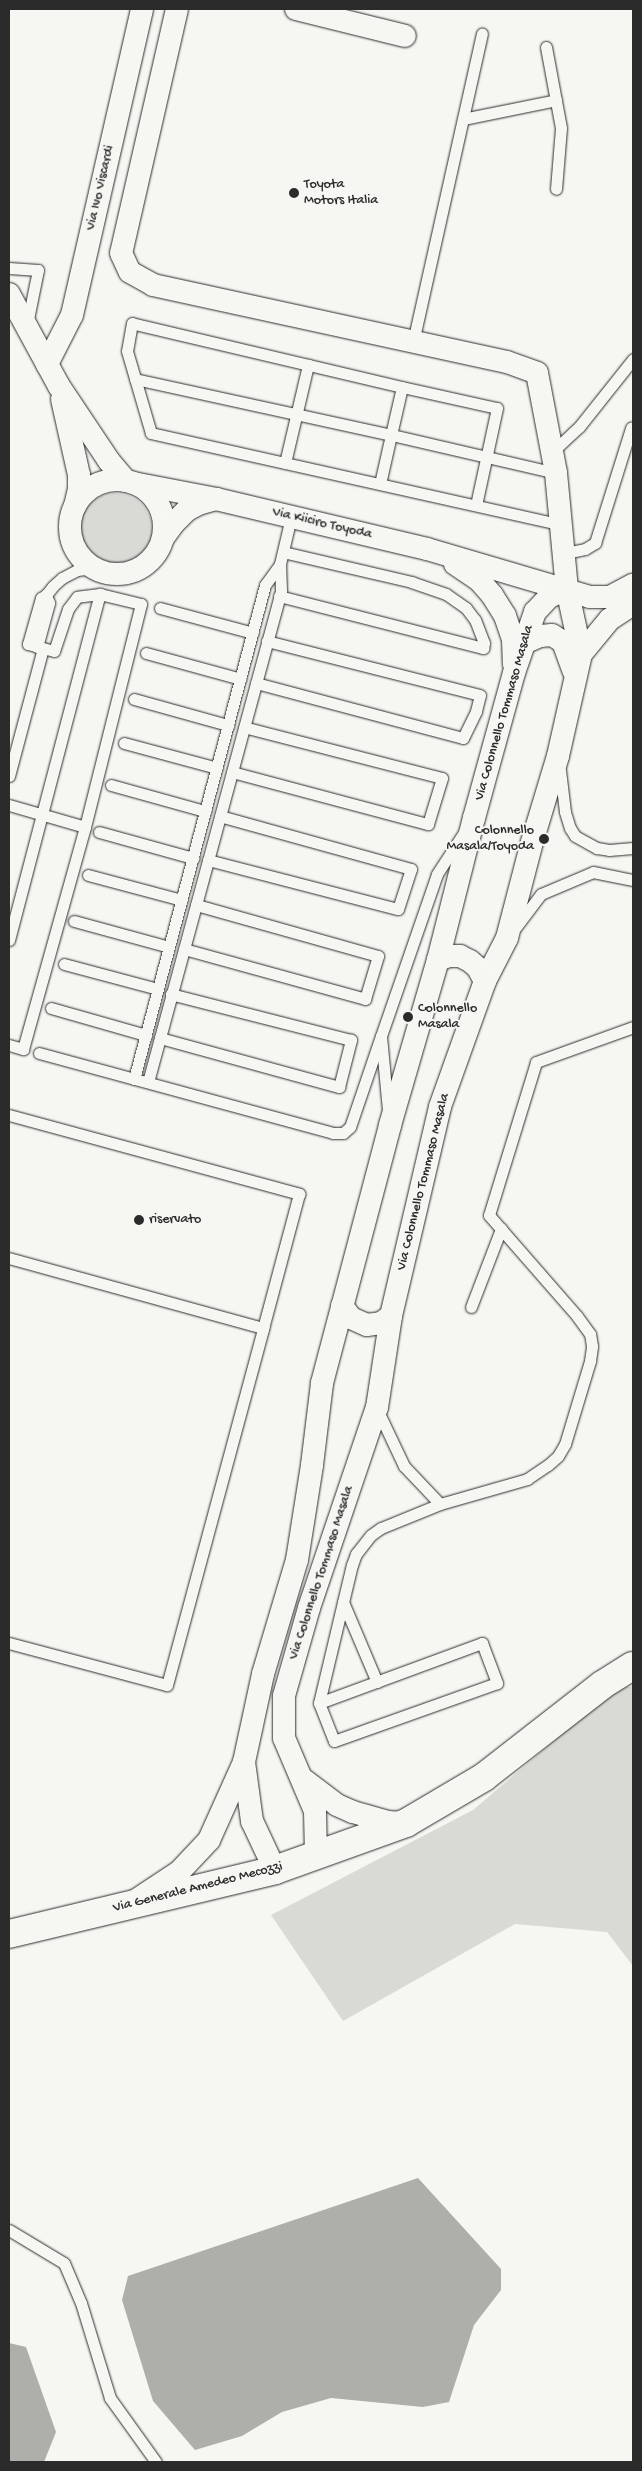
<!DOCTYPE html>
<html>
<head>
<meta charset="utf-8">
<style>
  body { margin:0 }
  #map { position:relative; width:642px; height:2471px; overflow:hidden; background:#f6f6f2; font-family:"Gochi Hand",sans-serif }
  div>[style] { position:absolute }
  .green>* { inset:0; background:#d9d9d5 }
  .round { border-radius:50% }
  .water>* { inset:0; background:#aeaeab }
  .roads { filter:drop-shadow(0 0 1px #2b2b2b) drop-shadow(0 0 1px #2b2b2b) }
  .service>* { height:11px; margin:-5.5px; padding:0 5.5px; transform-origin:5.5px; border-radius:5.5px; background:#f6f6f2 }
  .minor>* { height:22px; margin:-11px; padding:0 11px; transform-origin:11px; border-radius:11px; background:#f6f6f2 }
  .minor>.ring { margin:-11px; padding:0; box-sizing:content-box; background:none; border:22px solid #f6f6f2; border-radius:50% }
  .tertiary>* { height:28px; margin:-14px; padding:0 14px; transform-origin:14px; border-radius:14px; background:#f6f6f2 }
  .dots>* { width:14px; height:14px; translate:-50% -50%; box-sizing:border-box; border:2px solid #f6f6f2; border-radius:50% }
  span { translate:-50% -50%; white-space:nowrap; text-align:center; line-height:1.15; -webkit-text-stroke:4px #f6f6f2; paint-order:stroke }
  .poi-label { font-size:14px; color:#2b2b2b }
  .left { translate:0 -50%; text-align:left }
  .right { translate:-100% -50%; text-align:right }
  .street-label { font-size:14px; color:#2b2b2b }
  .frame { position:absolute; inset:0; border:10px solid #2b2b2b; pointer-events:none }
</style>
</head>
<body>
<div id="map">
  <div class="green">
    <i class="round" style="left:80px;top:493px;width:72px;height:72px"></i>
    <i style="clip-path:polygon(633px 1686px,633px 1966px,607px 1932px,515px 1924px,343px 2021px,271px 1915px,473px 1810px,615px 1689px)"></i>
  </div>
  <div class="water">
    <i style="clip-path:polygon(418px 2178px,501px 2269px,501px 2290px,474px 2325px,449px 2402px,423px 2407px,331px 2398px,282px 2412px,242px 2436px,195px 2450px,153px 2401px,122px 2300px,128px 2276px)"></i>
    <i style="clip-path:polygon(9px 2343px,26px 2347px,56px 2432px,44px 2462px,9px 2462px)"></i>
  </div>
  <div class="roads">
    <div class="service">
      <i style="left:546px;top:47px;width:82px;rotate:79.5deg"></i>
      <i style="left:561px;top:128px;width:61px;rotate:94.7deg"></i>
      <i style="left:463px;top:119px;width:95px;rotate:-11.5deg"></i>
      <i style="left:9px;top:268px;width:29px;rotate:4deg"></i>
      <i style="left:38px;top:270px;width:55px;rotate:101.5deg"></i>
      <i style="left:413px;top:342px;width:316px;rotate:-77.4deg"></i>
      <i style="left:135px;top:379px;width:262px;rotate:12.3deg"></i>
      <i style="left:391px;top:435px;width:50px;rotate:102.7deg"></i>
      <i style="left:402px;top:387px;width:97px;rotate:12.5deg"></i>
      <i style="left:497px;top:408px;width:99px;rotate:102.2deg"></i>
      <i style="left:552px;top:452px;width:37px;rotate:-43deg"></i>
      <i style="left:579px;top:427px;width:87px;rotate:-51.5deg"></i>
      <i style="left:285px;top:463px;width:101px;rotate:-76.8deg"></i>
      <i style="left:556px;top:473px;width:169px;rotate:-167deg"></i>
      <i style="left:391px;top:435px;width:49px;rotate:-77.1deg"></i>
      <i style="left:402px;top:387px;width:277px;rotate:-166.7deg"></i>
      <i style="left:132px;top:323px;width:28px;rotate:100deg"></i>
      <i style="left:127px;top:351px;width:85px;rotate:73.7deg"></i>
      <i style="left:151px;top:433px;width:422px;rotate:12.6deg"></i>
      <i style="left:565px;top:553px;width:20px;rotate:-11deg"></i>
      <i style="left:585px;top:549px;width:12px;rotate:-31deg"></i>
      <i style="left:595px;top:543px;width:121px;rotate:-72.6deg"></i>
      <i style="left:279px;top:596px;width:211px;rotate:14.3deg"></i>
      <i style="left:483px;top:648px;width:5px;rotate:-79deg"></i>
      <i style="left:484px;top:643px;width:25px;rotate:-111deg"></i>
      <i style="left:475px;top:620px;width:15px;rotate:-127deg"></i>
      <i style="left:466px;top:608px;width:24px;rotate:-145deg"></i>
      <i style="left:446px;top:594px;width:36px;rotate:-161deg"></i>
      <i style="left:412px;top:582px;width:132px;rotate:-166.9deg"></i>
      <i style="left:160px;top:608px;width:96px;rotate:15deg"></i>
      <i style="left:37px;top:647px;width:46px;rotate:-74.7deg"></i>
      <i style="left:49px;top:603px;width:9px;rotate:-111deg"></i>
      <i style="left:146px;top:653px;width:98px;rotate:15.3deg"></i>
      <i style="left:256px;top:683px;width:214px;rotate:14.9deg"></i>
      <i style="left:463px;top:738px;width:30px;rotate:-64deg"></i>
      <i style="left:476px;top:711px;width:16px;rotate:-76deg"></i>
      <i style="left:480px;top:695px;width:220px;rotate:-165.8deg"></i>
      <i style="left:134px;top:699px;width:98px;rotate:15.5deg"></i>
      <i style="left:124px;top:743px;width:96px;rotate:15deg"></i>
      <i style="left:560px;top:770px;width:42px;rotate:83.2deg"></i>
      <i style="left:565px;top:812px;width:17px;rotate:73deg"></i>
      <i style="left:570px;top:828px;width:9px;rotate:58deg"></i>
      <i style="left:575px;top:836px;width:25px;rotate:29deg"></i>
      <i style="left:597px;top:848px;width:12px;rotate:9deg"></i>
      <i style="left:609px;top:850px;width:24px;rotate:-5deg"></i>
      <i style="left:232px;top:772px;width:203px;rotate:14.9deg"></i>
      <i style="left:428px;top:824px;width:48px;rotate:-73.1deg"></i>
      <i style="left:442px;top:778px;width:204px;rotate:-165.6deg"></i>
      <i style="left:9px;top:776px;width:132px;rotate:-75.1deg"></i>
      <i style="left:111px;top:785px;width:98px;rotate:15.5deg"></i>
      <i style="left:9px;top:805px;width:79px;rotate:16.1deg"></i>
      <i style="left:85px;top:827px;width:230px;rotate:-75.9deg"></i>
      <i style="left:141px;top:604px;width:42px;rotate:-166.3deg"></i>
      <i style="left:100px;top:594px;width:23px;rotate:173deg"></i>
      <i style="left:77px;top:597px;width:15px;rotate:127deg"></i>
      <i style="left:68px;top:609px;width:44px;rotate:108.4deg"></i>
      <i style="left:54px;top:651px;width:27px;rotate:-165deg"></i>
      <i style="left:28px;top:644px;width:48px;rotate:-74.2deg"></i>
      <i style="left:41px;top:598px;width:6px;rotate:-31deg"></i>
      <i style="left:46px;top:595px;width:11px;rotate:-52deg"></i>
      <i style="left:53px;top:586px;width:12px;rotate:-42deg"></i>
      <i style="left:62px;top:578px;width:17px;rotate:-28deg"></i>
      <i style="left:77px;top:570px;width:17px;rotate:-7deg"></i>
      <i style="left:99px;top:832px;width:98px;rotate:15.5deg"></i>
      <i style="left:208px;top:860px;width:196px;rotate:14.5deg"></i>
      <i style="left:398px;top:909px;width:42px;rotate:-72deg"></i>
      <i style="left:411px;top:869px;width:198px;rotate:-164.5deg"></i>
      <i style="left:88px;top:875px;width:97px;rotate:14.9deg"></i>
      <i style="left:74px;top:921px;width:98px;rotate:15.3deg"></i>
      <i style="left:516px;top:927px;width:41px;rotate:-52.9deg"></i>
      <i style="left:541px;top:894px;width:56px;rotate:-22.9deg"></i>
      <i style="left:593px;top:872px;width:41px;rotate:11.3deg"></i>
      <i style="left:9px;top:940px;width:358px;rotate:-75.3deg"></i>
      <i style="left:184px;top:949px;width:188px;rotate:15.4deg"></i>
      <i style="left:365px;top:999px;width:45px;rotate:-73.2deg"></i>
      <i style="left:378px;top:956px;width:189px;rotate:-164.3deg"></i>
      <i style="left:64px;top:964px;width:97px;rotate:14.9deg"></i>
      <i style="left:51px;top:1008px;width:99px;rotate:15.9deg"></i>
      <i style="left:381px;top:1036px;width:171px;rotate:-70.9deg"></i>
      <i style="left:437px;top:874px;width:48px;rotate:-57deg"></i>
      <i style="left:160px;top:1038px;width:186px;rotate:15.3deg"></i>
      <i style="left:339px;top:1087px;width:49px;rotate:-75.7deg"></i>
      <i style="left:351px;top:1040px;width:186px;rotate:-165.7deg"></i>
      <i style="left:9px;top:1045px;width:15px;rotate:16deg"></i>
      <i style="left:23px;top:1049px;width:230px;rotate:-74.4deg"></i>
      <i style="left:39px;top:1053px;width:305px;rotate:15.2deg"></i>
      <i style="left:333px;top:1133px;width:10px"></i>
      <i style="left:343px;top:1133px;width:9px;rotate:-41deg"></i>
      <i style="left:350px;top:1127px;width:96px;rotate:-71.2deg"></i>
      <i style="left:381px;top:1036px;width:74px;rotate:84.6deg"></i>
      <i style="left:134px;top:1079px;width:511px;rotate:-75.15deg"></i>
      <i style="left:265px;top:585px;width:26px;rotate:-54deg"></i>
      <i style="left:148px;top:1082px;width:509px;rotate:-74.84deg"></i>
      <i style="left:281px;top:591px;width:27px;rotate:-92deg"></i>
      <i style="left:280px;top:564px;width:48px;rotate:-76.8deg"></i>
      <i style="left:9px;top:1115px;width:301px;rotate:15.2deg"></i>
      <i style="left:299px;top:1194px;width:139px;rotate:105deg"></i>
      <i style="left:263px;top:1328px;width:263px;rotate:-164.6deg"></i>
      <i style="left:471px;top:1307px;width:84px;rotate:-69deg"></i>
      <i style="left:378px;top:1411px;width:61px;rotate:64.7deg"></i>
      <i style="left:404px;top:1466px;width:52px;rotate:46.5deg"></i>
      <i style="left:343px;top:1602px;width:87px;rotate:67deg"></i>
      <i style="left:9px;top:1643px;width:163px;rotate:14.9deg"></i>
      <i style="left:167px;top:1685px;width:370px;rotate:-74.9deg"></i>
      <i style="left:319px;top:1703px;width:174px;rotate:-20.2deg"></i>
      <i style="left:482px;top:1643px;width:43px;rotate:69.4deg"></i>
      <i style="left:497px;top:1683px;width:173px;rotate:160.4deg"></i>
      <i style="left:334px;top:1741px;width:41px;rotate:-111.5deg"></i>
      <i style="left:319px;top:1703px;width:142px;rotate:-76.6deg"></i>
      <i style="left:352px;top:1565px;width:12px;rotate:-70deg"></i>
      <i style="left:356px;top:1554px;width:24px;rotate:-52deg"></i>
      <i style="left:371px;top:1535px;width:12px;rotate:-35deg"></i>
      <i style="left:381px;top:1528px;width:64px;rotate:-22.1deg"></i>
      <i style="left:440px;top:1504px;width:91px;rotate:-16deg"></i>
      <i style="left:527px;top:1479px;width:25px;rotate:-34deg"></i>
      <i style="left:548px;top:1465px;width:13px;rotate:-42deg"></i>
      <i style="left:558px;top:1456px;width:14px;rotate:-60deg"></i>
      <i style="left:565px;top:1444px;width:87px;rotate:-73.2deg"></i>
      <i style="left:590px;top:1361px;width:15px;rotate:-82deg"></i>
      <i style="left:592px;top:1346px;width:12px;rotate:-99deg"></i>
      <i style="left:590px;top:1334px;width:22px;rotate:-126deg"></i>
      <i style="left:577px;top:1316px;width:134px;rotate:-131.1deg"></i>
      <i style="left:489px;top:1215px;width:160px;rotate:-72.9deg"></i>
      <i style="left:536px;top:1062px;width:103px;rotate:-19.8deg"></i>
      <i style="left:9px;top:2230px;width:64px;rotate:31deg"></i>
      <i style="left:64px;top:2263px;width:43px;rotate:67deg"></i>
      <i style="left:81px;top:2303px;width:99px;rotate:73deg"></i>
      <i style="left:110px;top:2398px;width:79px;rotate:54.3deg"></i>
    </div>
    <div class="minor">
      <i style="left:177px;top:9px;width:250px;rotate:102.9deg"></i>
      <i style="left:121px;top:253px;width:21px;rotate:65deg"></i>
      <i style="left:130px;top:272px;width:26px;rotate:29deg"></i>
      <i style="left:153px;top:285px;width:362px;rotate:12.3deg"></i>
      <i style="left:507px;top:362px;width:32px;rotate:20deg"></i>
      <i style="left:537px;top:373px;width:102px;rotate:79.2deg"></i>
      <i style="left:556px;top:473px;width:117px;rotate:84.6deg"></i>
      <i style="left:567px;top:589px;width:66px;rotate:77.8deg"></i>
      <i style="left:581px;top:654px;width:105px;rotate:102.7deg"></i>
      <i style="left:558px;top:756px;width:90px;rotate:106.8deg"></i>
      <i style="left:532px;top:842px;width:99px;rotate:104.6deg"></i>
      <i style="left:507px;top:938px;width:48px;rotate:117.1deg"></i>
      <i style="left:485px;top:981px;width:134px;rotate:109.7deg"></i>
      <i style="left:440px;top:1107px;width:215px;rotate:103.2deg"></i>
      <i style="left:391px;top:1316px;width:92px;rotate:98.7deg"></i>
      <i style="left:377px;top:1407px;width:212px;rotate:108.7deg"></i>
      <i style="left:309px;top:1608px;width:91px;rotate:105.9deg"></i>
      <i style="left:284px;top:1696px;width:42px;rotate:90deg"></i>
      <i style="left:284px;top:1738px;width:79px;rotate:67deg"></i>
      <i style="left:315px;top:1811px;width:44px;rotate:88.7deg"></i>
      <i style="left:296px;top:9px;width:112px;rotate:13.9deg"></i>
      <i style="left:9px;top:294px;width:105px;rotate:61.5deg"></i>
      <i style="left:59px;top:386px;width:90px;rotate:56.3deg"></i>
      <i style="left:109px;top:461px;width:26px;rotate:50deg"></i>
      <i style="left:47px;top:364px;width:55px;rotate:-63deg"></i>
      <i style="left:72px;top:315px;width:314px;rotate:-77.1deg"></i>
      <i style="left:62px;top:399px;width:78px;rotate:77.4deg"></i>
      <i style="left:79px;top:475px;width:14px;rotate:90deg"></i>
      <i style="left:79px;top:489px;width:17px;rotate:103deg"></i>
      <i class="ring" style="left:70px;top:480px;width:72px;height:72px"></i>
      <i style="left:133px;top:483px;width:85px;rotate:10.9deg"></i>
      <i style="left:216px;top:499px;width:217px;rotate:13.3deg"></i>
      <i style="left:427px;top:549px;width:170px;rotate:16.4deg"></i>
      <i style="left:590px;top:597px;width:20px"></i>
      <i style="left:610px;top:597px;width:26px;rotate:-28deg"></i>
      <i style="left:163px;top:538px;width:17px;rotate:-54deg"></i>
      <i style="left:173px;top:524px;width:20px;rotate:-45deg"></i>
      <i style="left:187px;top:510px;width:16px;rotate:-27deg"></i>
      <i style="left:201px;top:503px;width:16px;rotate:-15deg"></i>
      <i style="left:455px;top:564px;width:29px;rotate:34deg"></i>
      <i style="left:479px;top:580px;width:20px;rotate:49deg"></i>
      <i style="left:492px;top:595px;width:25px;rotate:58deg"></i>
      <i style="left:505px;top:616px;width:24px;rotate:71deg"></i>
      <i style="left:513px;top:639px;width:25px;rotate:88deg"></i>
      <i style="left:524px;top:643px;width:17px;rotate:-24deg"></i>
      <i style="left:540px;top:636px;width:12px;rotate:-5deg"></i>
      <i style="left:552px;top:635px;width:13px;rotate:32deg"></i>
      <i style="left:563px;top:642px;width:30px;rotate:70deg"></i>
      <i style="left:581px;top:654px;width:45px;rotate:-50.4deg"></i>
      <i style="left:610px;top:619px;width:27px;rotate:-33deg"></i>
      <i style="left:438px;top:960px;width:12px;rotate:-20deg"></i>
      <i style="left:449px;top:956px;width:11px"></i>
      <i style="left:460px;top:956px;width:11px;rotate:27deg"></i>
      <i style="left:470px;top:961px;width:11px;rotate:41deg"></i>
      <i style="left:478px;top:968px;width:15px;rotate:62deg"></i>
      <i style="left:342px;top:1306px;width:15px;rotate:53deg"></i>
      <i style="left:351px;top:1318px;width:17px;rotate:24deg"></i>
      <i style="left:367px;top:1325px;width:14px;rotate:-8deg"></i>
      <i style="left:381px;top:1323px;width:12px;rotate:-35deg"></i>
      <i style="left:244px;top:1762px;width:60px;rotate:82.3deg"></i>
      <i style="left:252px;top:1821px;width:54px;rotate:64.9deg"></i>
      <i style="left:304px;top:1780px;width:41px;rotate:37.1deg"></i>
      <i style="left:337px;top:1805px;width:17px;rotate:24deg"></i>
      <i style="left:353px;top:1812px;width:35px;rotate:16deg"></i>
      <i style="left:387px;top:1822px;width:18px;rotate:3deg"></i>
      <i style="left:138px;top:1899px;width:49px;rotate:-33.4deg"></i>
      <i style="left:179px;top:1872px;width:44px;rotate:-46.8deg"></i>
      <i style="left:209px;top:1840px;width:85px;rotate:-65.8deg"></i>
      <i style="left:244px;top:1762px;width:90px;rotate:-77.8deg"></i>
      <i style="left:263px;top:1674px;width:119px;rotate:-73.4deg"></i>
      <i style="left:297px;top:1560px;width:96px;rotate:-81deg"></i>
      <i style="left:312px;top:1465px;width:83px;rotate:-83deg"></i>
      <i style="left:322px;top:1383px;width:267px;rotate:-75.2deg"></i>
      <i style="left:390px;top:1125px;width:172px;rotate:-73.8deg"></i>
      <i style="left:438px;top:960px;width:146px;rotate:-75.8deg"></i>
      <i style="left:474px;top:818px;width:150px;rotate:-74.6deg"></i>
      <i style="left:514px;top:673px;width:65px;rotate:-71deg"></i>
      <i style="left:535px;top:612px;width:21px;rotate:-47deg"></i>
      <i style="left:549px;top:597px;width:20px;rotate:-24deg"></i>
    </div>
    <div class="tertiary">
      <i style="left:9px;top:1934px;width:274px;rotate:-13.5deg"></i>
      <i style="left:275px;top:1870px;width:139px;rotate:-19.7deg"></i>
      <i style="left:406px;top:1823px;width:91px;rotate:-30.5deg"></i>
      <i style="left:484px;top:1777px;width:150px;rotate:-37.9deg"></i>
      <i style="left:602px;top:1685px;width:36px;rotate:-32deg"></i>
    </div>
  </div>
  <div class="dots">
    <i style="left:294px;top:193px;background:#2b2b2b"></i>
    <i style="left:544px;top:839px;background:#2b2b2b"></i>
    <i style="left:408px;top:1017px;background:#2b2b2b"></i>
    <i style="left:139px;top:1220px;background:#2b2b2b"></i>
  </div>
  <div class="poi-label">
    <span class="left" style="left:304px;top:193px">Toyota<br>Motors Italia</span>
    <span class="right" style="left:534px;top:839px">Colonnello<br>Masala/Toyoda</span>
    <span class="left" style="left:418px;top:1017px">Colonnello<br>Masala</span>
    <span class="left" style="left:149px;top:1220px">riservato</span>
  </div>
  <div class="street-label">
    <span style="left:101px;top:188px;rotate:-77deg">Via Ivo Viscardi</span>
    <span style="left:322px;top:524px;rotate:13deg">Via Kiiciro Toyoda</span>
    <span style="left:505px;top:713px;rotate:-74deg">Via Colonnello Tommaso Masala</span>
    <span style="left:424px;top:1182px;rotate:-76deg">Via Colonnello Tommaso Masala</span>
    <span style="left:322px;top:1573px;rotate:-72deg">Via Colonnello Tommaso Masala</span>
    <span style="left:198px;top:1888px;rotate:-14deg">Via Generale Amedeo Mecozzi</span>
  </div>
  <div class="frame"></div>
</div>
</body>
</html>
